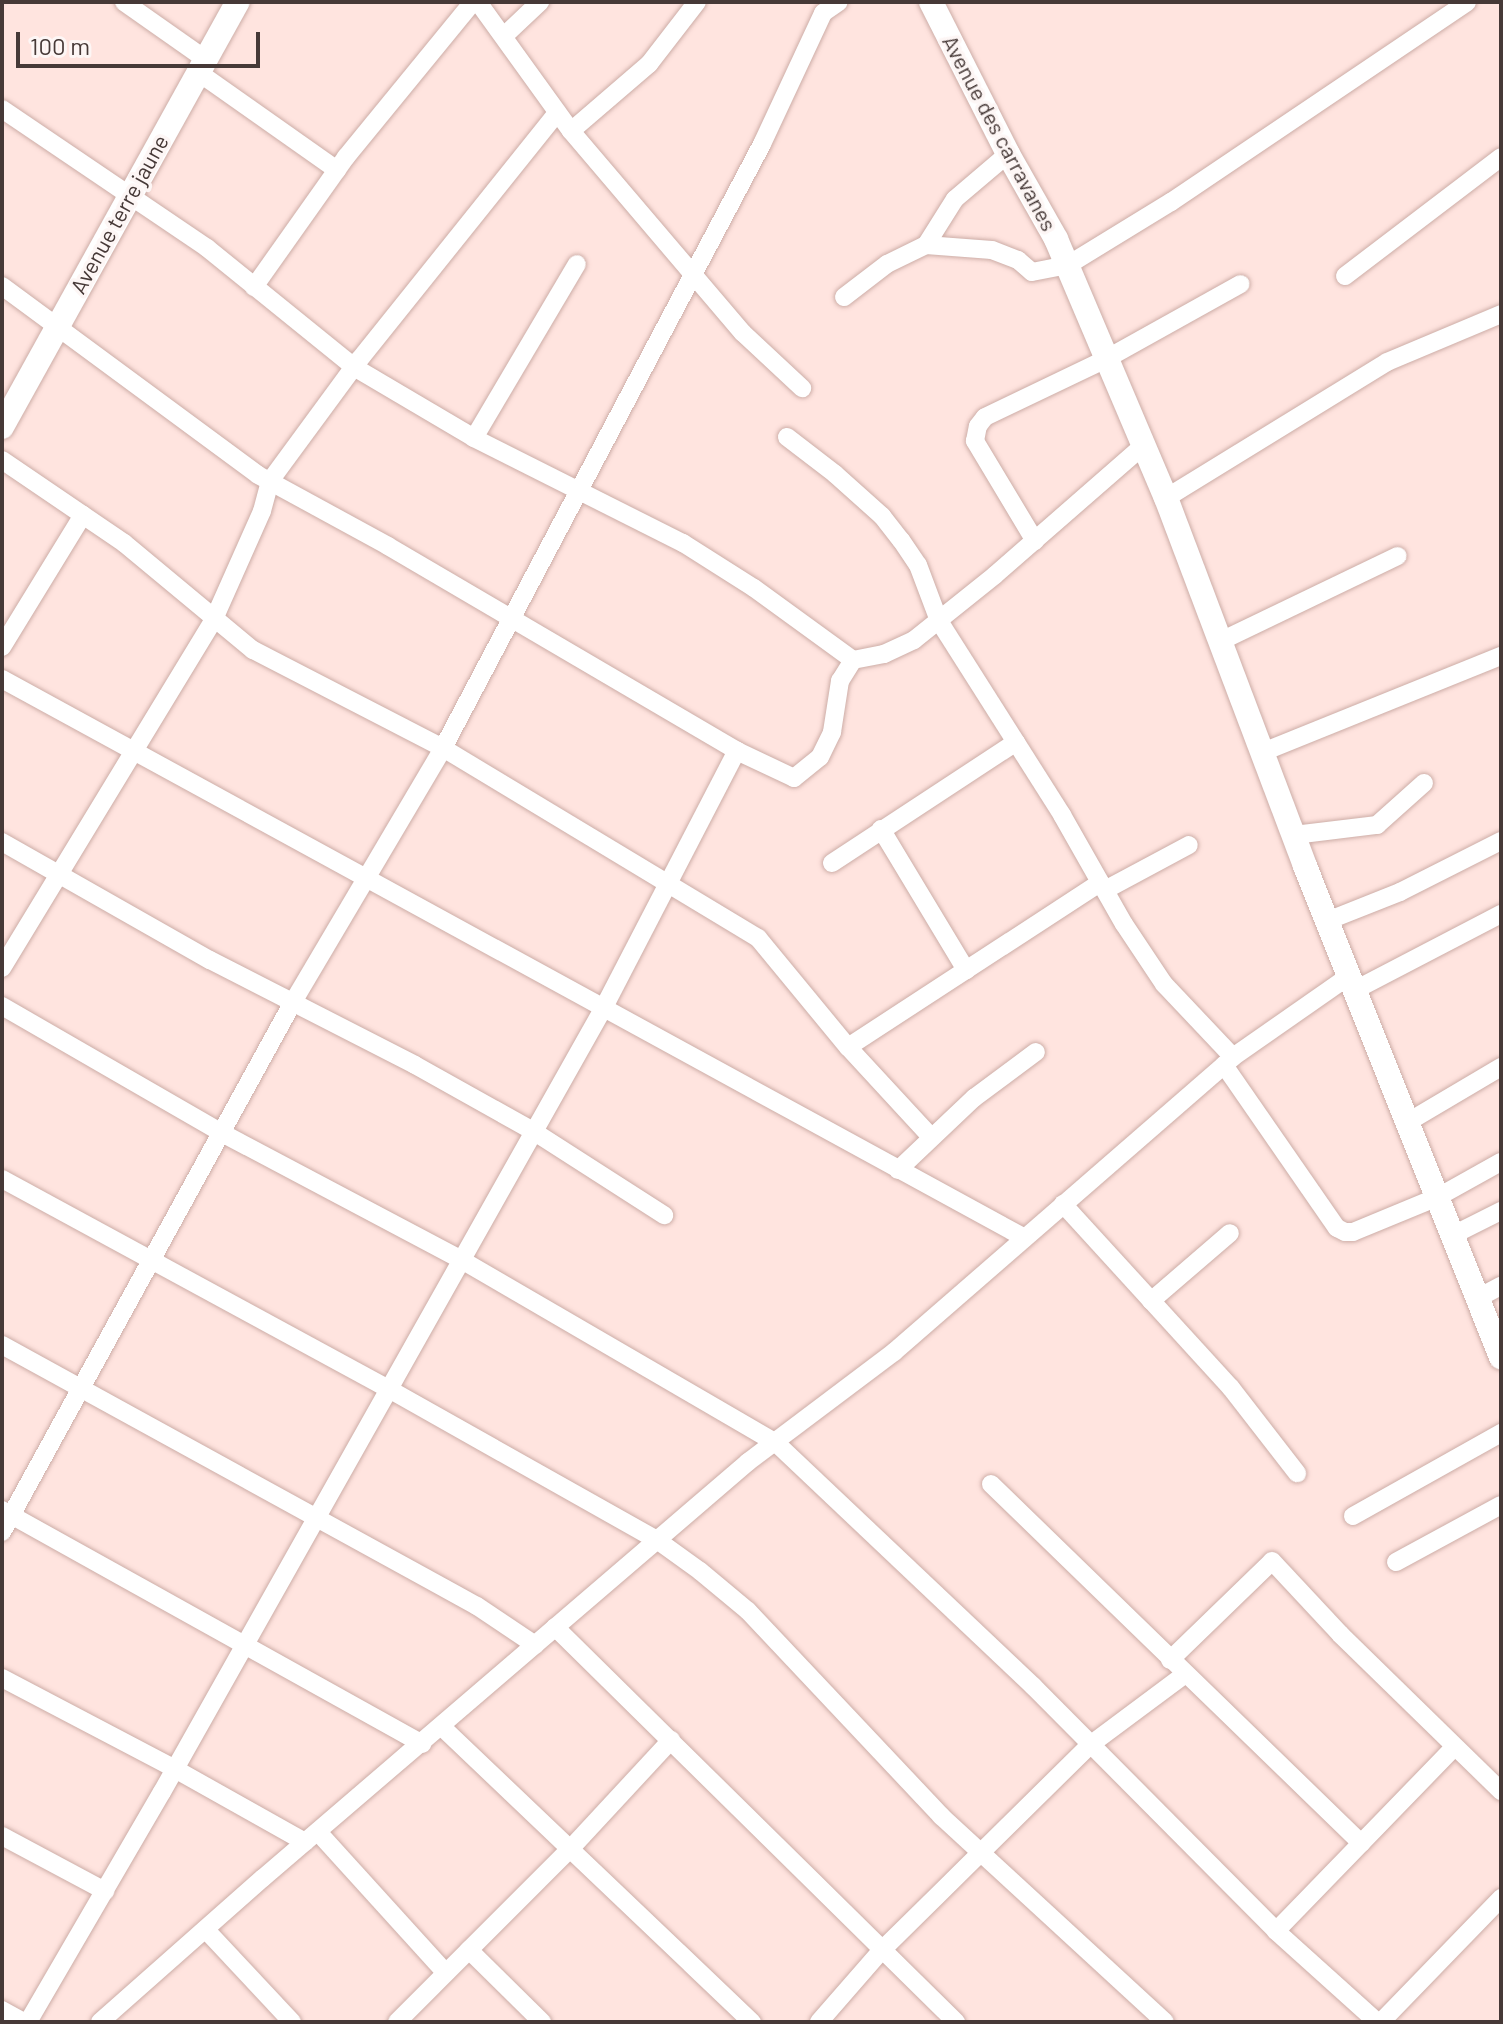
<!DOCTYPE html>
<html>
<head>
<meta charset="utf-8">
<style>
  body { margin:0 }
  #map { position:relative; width:1503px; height:2024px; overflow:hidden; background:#ffe4df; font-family:Barlow,sans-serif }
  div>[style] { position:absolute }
  .roads { filter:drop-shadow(0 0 2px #cdada7) drop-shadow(0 0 2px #cdada7) }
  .street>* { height:18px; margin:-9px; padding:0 9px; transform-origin:9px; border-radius:9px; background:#fff }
  .secondary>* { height:24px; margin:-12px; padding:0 12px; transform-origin:12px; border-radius:12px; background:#fff }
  span { translate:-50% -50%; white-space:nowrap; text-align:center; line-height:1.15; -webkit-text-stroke:7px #fdf6f5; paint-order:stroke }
  .street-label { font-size:22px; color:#463937 }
  .frame { position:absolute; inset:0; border:4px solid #463937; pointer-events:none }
  .scale { position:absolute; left:16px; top:32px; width:244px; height:36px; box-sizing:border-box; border:4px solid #463937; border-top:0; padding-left:10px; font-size:24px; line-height:28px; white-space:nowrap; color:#463937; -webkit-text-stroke:6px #fdf6f5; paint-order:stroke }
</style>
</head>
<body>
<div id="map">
  <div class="roads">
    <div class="street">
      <i style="left:124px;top:2px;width:99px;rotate:35.1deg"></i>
      <i style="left:478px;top:2px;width:159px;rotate:54.2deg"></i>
      <i style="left:571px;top:131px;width:265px;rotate:49.6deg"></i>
      <i style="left:743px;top:333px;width:81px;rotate:43deg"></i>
      <i style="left:504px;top:36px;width:50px;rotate:-43.4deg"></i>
      <i style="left:198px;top:72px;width:170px;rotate:35.2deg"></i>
      <i style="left:2px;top:109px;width:248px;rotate:34.1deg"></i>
      <i style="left:207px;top:248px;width:189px;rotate:39deg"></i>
      <i style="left:354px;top:367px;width:139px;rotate:30.6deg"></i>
      <i style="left:474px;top:438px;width:234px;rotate:26.7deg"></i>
      <i style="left:683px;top:543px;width:84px;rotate:32.4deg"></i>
      <i style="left:754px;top:588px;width:122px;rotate:36deg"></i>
      <i style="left:571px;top:131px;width:103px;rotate:-40.7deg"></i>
      <i style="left:649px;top:64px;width:78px;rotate:-52.3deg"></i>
      <i style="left:926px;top:245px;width:66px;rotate:4.3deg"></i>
      <i style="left:992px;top:250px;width:28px;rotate:21deg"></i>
      <i style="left:1018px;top:260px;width:18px;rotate:41deg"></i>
      <i style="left:1032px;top:272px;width:37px;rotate:-11deg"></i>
      <i style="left:1068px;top:265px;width:121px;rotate:-31.5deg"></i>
      <i style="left:1171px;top:202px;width:357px;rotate:-34deg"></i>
      <i style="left:1345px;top:276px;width:196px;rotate:-37.3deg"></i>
      <i style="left:2px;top:286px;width:318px;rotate:36.4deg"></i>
      <i style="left:258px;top:475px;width:148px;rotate:28.6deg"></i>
      <i style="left:388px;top:546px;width:405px;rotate:30.4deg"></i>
      <i style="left:737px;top:751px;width:63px;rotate:25.3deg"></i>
      <i style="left:794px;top:778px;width:33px;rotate:-39deg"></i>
      <i style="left:820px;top:757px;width:28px;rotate:-64deg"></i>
      <i style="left:832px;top:732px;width:52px;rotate:-81.1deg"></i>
      <i style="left:840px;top:681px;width:25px;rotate:-58deg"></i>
      <i style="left:853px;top:660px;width:32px;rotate:-11deg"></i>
      <i style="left:884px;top:654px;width:33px;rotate:-25deg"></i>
      <i style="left:914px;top:640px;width:104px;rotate:-38.7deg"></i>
      <i style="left:995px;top:575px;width:196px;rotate:-41.1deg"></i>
      <i style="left:254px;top:287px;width:159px;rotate:-54.7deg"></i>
      <i style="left:346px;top:157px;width:200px;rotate:-50.7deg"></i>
      <i style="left:844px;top:297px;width:54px;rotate:-37.5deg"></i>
      <i style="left:887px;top:264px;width:43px;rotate:-26deg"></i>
      <i style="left:926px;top:245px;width:54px;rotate:-57.8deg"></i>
      <i style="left:955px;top:199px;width:70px;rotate:-40.3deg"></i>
      <i style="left:787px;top:437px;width:61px;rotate:37.6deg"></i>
      <i style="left:835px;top:474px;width:63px;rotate:41.8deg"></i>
      <i style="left:882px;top:516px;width:31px;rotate:52deg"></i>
      <i style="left:901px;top:540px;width:30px;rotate:56deg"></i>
      <i style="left:918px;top:565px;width:60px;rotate:69.4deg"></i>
      <i style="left:939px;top:621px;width:230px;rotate:57.6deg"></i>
      <i style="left:1062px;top:815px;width:125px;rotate:60.4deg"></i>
      <i style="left:1124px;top:924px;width:72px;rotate:56.3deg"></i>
      <i style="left:1164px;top:984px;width:100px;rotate:46.6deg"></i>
      <i style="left:474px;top:438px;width:202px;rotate:-59.4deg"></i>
      <i style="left:2px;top:460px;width:148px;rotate:34.2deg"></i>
      <i style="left:124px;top:543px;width:168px;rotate:39.7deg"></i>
      <i style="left:253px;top:650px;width:214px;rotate:27.3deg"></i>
      <i style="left:443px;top:748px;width:368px;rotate:31.1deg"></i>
      <i style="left:758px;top:938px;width:141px;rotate:50.5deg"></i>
      <i style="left:848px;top:1047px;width:122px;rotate:47.3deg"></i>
      <i style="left:1166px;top:498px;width:259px;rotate:-31.6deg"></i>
      <i style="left:1387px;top:362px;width:124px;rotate:-22.8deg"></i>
      <i style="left:1035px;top:541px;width:117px;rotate:-121deg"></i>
      <i style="left:975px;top:441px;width:15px;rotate:-79deg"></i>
      <i style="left:978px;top:426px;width:11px;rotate:-52deg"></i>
      <i style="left:985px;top:417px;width:134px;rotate:-25.6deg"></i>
      <i style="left:1106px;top:359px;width:154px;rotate:-29.1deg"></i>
      <i style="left:1221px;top:641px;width:196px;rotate:-25.7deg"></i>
      <i style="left:2px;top:647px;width:155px;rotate:-58.5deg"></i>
      <i style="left:2px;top:679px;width:1164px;rotate:28.66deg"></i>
      <i style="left:1263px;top:752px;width:257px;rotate:-22deg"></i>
      <i style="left:881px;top:829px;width:165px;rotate:58.9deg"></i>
      <i style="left:1294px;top:835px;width:84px;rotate:-6.9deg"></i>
      <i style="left:1377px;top:825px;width:63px;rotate:-41.8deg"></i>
      <i style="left:2px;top:842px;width:239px;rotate:29.6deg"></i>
      <i style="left:210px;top:960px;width:230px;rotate:27.1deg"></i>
      <i style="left:415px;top:1065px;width:135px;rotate:29.2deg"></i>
      <i style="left:533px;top:1131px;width:156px;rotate:32.7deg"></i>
      <i style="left:832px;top:863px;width:220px;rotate:-33.3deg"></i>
      <i style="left:1105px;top:890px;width:95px;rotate:-28.2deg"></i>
      <i style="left:1327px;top:921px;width:79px;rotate:-21.7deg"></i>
      <i style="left:1400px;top:892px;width:113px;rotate:-26.8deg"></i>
      <i style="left:2px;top:968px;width:408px;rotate:-58.7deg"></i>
      <i style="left:214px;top:619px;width:118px;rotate:-66deg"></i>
      <i style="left:262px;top:511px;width:31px;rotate:-75deg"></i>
      <i style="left:270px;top:481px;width:150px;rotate:-53.7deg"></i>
      <i style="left:359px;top:360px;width:317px;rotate:-51.3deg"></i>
      <i style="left:1355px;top:990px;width:165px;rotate:-27.5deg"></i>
      <i style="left:2px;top:1006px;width:252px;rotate:30deg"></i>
      <i style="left:220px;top:1132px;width:272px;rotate:27.9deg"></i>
      <i style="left:460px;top:1259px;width:364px;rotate:30.2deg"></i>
      <i style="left:775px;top:1442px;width:355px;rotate:43.4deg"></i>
      <i style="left:1033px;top:1686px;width:345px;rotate:45.2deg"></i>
      <i style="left:1276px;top:1931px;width:136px;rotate:42deg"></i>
      <i style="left:848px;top:1047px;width:301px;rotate:-33.1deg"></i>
      <i style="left:1224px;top:1065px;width:198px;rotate:55.3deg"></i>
      <i style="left:1337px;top:1228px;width:9px;rotate:27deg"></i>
      <i style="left:1345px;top:1232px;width:8px"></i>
      <i style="left:1353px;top:1232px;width:92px;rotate:-22.4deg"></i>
      <i style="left:1438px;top:1197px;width:72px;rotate:-29.1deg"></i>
      <i style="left:1408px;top:1122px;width:108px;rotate:-30.6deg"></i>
      <i style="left:898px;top:1170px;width:105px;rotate:-43.5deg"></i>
      <i style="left:974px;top:1098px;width:77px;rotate:-36.6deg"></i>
      <i style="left:2px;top:1179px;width:438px;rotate:28.5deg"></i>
      <i style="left:387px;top:1388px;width:310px;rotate:29.4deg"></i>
      <i style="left:657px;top:1540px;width:53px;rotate:35.8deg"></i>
      <i style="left:700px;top:1571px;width:62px;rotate:39.8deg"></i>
      <i style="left:748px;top:1611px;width:282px;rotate:46.7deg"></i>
      <i style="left:941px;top:1816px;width:304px;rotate:42.6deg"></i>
      <i style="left:1063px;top:1204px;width:249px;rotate:47.6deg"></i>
      <i style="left:1231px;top:1388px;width:108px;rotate:52.2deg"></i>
      <i style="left:1453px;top:1235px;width:54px;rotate:-26.6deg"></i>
      <i style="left:1478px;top:1298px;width:26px;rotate:-28deg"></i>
      <i style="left:1151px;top:1301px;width:104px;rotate:-40.7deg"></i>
      <i style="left:2px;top:1345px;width:542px;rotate:28.79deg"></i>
      <i style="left:477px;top:1606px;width:70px;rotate:33.9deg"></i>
      <i style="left:991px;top:1484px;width:516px;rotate:44.14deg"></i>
      <i style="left:2px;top:1510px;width:481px;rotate:29.1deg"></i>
      <i style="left:1353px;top:1516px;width:170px;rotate:-29.3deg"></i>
      <i style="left:2px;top:1532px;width:605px;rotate:-61.23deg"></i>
      <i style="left:293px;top:1002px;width:295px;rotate:-59.4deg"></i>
      <i style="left:443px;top:748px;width:683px;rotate:-62.16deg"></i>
      <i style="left:762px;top:144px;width:145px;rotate:-65deg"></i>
      <i style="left:823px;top:13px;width:19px;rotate:-35deg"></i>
      <i style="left:1396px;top:1562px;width:119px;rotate:-28.5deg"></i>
      <i style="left:555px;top:1627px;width:563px;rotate:44.57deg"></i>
      <i style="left:1170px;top:1660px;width:142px;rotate:-44.1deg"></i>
      <i style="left:1272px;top:1561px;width:100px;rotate:47deg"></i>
      <i style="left:1340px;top:1634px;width:225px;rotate:44.3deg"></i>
      <i style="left:2px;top:1678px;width:195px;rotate:27.7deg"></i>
      <i style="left:175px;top:1769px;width:149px;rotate:29.3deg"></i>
      <i style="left:442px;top:1727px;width:428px;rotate:43.6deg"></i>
      <i style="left:318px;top:1832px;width:190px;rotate:47.8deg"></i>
      <i style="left:2px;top:1836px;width:117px;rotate:28.1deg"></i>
      <i style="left:206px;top:1930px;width:126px;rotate:46.9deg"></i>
      <i style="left:1276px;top:1931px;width:256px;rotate:-45.9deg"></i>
      <i style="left:469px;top:1950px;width:103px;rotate:44.6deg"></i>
      <i style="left:2px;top:2010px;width:25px;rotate:29deg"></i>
      <i style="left:28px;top:2022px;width:266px;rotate:-59.8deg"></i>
      <i style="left:162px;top:1792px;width:899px;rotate:-60.61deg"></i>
      <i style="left:603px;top:1009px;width:291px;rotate:-62.6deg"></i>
      <i style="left:100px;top:2022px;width:217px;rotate:-41.5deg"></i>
      <i style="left:263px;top:1878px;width:639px;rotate:-40.62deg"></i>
      <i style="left:748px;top:1462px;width:183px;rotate:-37deg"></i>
      <i style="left:894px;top:1352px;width:449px;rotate:-41deg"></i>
      <i style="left:1233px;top:1057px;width:141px;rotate:-34.9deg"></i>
      <i style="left:397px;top:2022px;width:247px;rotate:-45deg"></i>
      <i style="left:572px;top:1847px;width:146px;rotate:-47.2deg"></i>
      <i style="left:819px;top:2022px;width:94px;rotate:-48.9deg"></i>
      <i style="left:881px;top:1951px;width:293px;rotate:-44.6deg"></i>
      <i style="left:1090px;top:1745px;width:117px;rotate:-36.7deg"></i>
      <i style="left:1381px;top:2022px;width:173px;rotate:-45.9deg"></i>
    </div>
    <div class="secondary">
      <i style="left:931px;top:2px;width:170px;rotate:63.1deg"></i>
      <i style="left:1008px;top:154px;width:98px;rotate:60.5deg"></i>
      <i style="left:1056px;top:239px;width:281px;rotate:67deg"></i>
      <i style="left:1166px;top:498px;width:393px;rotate:69.3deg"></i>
      <i style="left:1305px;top:866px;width:529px;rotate:68.24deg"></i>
      <i style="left:2px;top:427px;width:486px;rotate:-61deg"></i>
    </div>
  </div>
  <div class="street-label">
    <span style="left:1000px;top:133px;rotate:62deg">Avenue des carravanes</span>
    <span style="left:119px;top:214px;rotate:-61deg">Avenue terre jaune</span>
  </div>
  <div class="frame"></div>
  <div class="scale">100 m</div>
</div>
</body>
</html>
